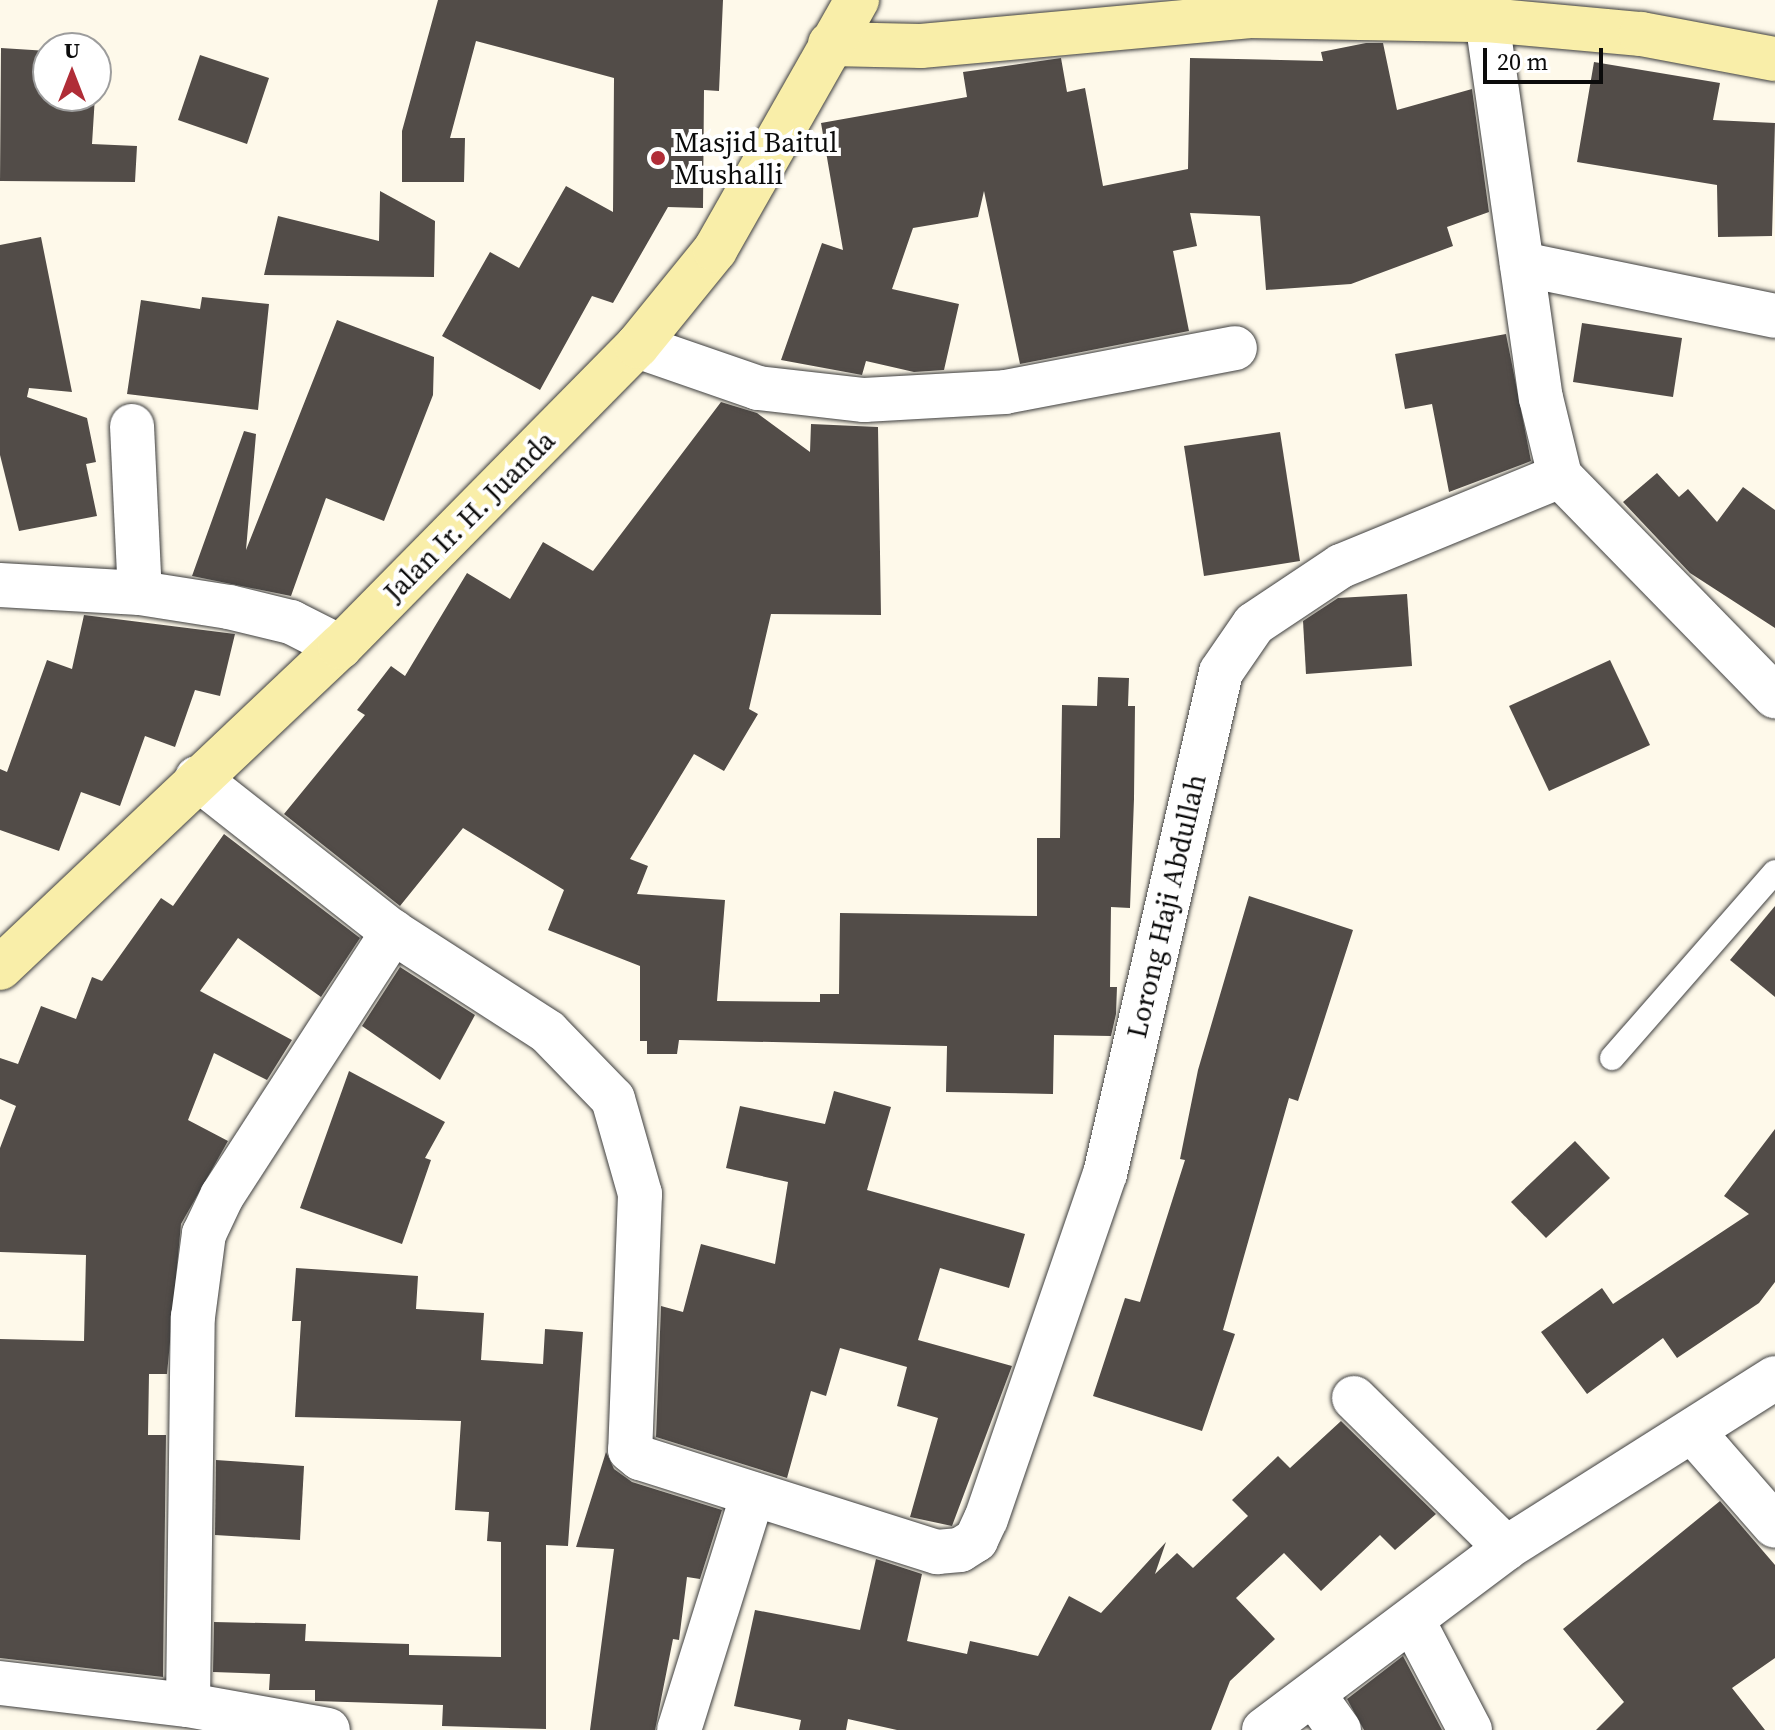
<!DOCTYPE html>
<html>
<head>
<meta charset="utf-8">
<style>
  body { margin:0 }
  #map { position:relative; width:1775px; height:1730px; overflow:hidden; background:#fef9ea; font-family:"Source Serif 4",serif }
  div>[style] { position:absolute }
  .building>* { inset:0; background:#524c48 }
  .roads { filter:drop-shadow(0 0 2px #3e3e3e) drop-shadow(0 0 2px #3e3e3e) }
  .lane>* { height:24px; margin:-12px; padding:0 12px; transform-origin:12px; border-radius:12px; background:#fff }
  .street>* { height:44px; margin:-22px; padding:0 22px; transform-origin:22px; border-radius:22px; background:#fff }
  .secondary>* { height:44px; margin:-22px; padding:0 22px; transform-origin:22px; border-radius:22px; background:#f9eea9 }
  .dots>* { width:22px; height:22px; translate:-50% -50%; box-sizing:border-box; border:4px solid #fff; border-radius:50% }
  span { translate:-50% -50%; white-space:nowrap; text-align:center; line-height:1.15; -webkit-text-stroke:8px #fff; paint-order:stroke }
  .poi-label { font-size:28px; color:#0b0b0b }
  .left { translate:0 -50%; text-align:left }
  .street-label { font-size:28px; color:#0b0b0b }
  .north { position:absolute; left:32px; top:32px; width:80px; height:80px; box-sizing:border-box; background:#fff; border:2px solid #9d9d9d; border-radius:50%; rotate:0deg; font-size:22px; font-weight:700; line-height:32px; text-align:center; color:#0b0b0b }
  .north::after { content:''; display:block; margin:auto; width:28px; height:36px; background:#b02d37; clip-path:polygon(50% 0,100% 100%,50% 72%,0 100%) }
  .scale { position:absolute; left:1483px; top:48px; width:120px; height:36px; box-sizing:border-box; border:4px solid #0b0b0b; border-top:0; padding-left:10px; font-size:24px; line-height:28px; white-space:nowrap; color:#0b0b0b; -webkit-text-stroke:6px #fff; paint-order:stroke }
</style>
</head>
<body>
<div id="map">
  <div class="building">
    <i style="clip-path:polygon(438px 0,723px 0,719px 91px,704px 90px,703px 208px,668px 207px,613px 303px,592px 296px,540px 390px,442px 336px,490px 252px,519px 268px,566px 186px,613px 212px,614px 78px,476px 41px,450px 138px,465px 138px,464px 182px,402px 182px,402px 131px)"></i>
    <i style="clip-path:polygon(1366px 43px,1383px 43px,1397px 110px,1472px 89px,1489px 212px,1447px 227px,1453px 246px,1351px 284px,1266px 290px,1260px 216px,1190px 213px,1197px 246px,1173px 251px,1189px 331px,1020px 364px,984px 191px,978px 217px,913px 228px,892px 289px,959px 304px,944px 370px,914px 372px,866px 361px,862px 375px,781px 360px,822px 243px,843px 250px,821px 123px,967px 97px,963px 72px,1061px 58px,1067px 92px,1085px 88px,1103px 186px,1188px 169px,1190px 58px,1323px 61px,1321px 52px)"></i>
    <i style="clip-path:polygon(1px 48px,48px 51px,48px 96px,95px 96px,92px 144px,137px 146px,135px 182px,0 181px)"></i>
    <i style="clip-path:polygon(200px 55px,269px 78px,247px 144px,178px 120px)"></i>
    <i style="clip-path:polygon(1594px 62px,1720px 83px,1713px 120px,1775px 123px,1772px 236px,1718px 237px,1717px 185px,1577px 162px)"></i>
    <i style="clip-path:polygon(380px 191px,435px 221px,434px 277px,264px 275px,278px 216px,379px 241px)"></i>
    <i style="clip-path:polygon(41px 237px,72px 392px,29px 388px,27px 397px,87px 418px,96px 462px,86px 464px,97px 516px,19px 531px,0 455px,0 245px)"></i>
    <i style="clip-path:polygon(202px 297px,269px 304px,258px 410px,127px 394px,141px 300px,200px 309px)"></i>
    <i style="clip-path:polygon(337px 320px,434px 357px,433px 395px,384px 521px,326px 498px,291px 596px,192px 576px,244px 431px,256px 434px,246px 550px)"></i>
    <i style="clip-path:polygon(1582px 323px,1682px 338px,1673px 397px,1573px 382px)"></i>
    <i style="clip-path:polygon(1506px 334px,1531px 461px,1449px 492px,1432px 404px,1405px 409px,1395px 354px)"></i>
    <i style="clip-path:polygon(721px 402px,757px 413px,810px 452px,811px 424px,878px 427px,881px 615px,771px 614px,749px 709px,758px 714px,724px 771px,694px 754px,630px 859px,648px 866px,637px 894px,725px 900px,717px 1001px,820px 1002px,820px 994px,839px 994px,840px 913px,1037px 916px,1037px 838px,1060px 838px,1062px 705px,1097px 706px,1098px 677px,1129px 678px,1128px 706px,1135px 706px,1134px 799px,1130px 908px,1111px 907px,1110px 987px,1117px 987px,1116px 1014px,1111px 1036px,1054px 1035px,1053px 1094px,946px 1092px,947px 1046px,679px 1040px,677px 1054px,647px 1054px,647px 1041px,640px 1041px,640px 966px,548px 930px,564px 890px,463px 828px,400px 906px,284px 814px,365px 715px,357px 710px,391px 666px,405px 676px,467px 573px,510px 599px,543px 542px,593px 571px)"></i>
    <i style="clip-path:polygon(1280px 432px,1300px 561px,1204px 576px,1184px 446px)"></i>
    <i style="clip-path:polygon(1657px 473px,1679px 497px,1688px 489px,1717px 522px,1743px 487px,1775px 510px,1775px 628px,1690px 573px,1623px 502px)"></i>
    <i style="clip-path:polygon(1407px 594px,1412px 666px,1306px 674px,1303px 621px,1338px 598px)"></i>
    <i style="clip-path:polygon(84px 615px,235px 634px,220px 696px,195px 690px,175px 747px,145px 736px,120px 806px,81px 792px,59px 851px,0 830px,0 769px,7px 772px,47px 660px,72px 669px)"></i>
    <i style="clip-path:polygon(1610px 660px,1650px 745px,1549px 791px,1509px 706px)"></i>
    <i style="clip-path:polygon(224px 834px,360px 938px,321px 997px,238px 938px,200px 991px,292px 1040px,267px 1080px,214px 1053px,188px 1120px,228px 1141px,181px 1224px,167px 1374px,149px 1374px,148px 1435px,166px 1435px,163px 1677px,0 1658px,0 1339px,84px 1341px,86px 1255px,0 1252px,0 1148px,16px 1106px,0 1099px,0 1058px,18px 1064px,41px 1006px,76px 1019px,92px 977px,102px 981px,161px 898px,173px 906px)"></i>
    <i style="clip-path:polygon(1249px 896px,1353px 930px,1298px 1101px,1289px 1098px,1223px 1330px,1235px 1334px,1202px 1431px,1093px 1396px,1125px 1298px,1140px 1302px,1185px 1160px,1180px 1159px,1198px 1070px)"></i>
    <i style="clip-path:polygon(1775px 906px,1775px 997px,1730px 960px)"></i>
    <i style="clip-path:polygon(400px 967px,475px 1015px,440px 1080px,362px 1026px)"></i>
    <i style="clip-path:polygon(349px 1071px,445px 1122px,425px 1158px,431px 1160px,402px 1244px,300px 1208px)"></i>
    <i style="clip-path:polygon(834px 1091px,891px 1107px,867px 1190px,1025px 1234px,1009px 1288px,940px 1268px,918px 1340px,1012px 1366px,952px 1526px,910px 1517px,938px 1418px,897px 1406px,907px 1367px,840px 1348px,826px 1396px,811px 1391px,787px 1478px,656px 1437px,661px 1306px,683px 1312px,701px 1244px,775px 1264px,788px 1182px,726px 1168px,740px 1106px,825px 1124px)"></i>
    <i style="clip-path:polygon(1775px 1129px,1775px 1282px,1759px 1303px,1677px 1358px,1663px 1338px,1587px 1394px,1541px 1332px,1602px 1288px,1613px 1304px,1749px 1214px,1724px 1196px)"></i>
    <i style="clip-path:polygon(1575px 1141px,1610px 1178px,1546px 1238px,1511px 1202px)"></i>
    <i style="clip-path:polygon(296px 1268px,418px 1276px,416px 1309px,484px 1313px,481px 1360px,543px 1364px,545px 1329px,583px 1332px,568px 1546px,546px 1545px,546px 1729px,442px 1726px,443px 1705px,315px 1701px,315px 1690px,269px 1690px,270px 1674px,213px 1672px,214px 1622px,306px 1624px,305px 1641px,409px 1644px,409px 1655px,501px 1657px,501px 1542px,487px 1541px,489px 1512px,455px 1510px,461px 1421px,295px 1417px,301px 1321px,292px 1321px)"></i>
    <i style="clip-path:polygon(1341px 1421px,1436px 1514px,1395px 1550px,1380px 1535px,1321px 1591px,1284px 1553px,1236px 1598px,1275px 1639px,1230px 1681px,1211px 1730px,897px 1730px,848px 1719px,846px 1730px,799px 1730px,801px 1720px,734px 1706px,755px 1610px,860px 1630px,876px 1559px,922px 1574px,907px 1641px,967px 1654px,970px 1641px,1038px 1656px,1069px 1596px,1101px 1613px,1166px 1542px,1155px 1574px,1177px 1553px,1193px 1568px,1248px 1516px,1232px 1500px,1278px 1456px,1290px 1468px)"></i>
    <i style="clip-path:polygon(606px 1452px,614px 1469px,632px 1482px,722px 1510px,700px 1579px,687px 1577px,679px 1640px,673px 1639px,655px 1730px,590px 1730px,614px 1549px,576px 1547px)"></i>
    <i style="clip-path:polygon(216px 1460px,304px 1466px,300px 1540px,215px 1535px)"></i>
    <i style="clip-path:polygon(1720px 1501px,1775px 1565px,1775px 1658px,1732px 1688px,1765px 1730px,1596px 1730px,1624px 1702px,1563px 1629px)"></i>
    <i style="clip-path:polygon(1403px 1656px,1442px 1730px,1364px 1730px,1347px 1699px)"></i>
  </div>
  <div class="roads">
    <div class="lane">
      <i style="left:1612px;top:1058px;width:247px;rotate:-48.8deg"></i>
    </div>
    <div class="street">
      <i style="left:1487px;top:20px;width:382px;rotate:81.9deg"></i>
      <i style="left:1541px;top:398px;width:80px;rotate:76.3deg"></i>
      <i style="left:1560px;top:476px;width:308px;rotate:45.7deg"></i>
      <i style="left:1522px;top:264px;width:258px;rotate:11.6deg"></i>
      <i style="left:637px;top:346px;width:128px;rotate:19.1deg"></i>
      <i style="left:758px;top:388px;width:107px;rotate:6.5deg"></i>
      <i style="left:864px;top:400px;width:141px;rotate:-3.2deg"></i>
      <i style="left:1005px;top:392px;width:234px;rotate:-10.8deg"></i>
      <i style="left:132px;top:426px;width:167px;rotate:87.3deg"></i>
      <i style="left:0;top:585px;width:140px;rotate:3.3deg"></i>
      <i style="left:140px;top:593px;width:90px;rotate:8.9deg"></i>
      <i style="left:229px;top:607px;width:64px;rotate:13.6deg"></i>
      <i style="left:291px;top:622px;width:55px;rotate:27deg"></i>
      <i style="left:197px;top:778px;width:249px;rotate:38.2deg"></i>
      <i style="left:393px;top:932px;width:184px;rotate:32.8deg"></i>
      <i style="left:548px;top:1032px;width:93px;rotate:45.9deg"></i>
      <i style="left:613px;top:1099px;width:99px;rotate:74.1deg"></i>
      <i style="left:640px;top:1194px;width:256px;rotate:92.2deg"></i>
      <i style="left:630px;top:1450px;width:13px;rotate:39deg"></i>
      <i style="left:640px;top:1458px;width:312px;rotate:17.6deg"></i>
      <i style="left:937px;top:1552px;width:23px;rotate:-5deg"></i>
      <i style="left:960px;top:1550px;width:19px;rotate:-32deg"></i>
      <i style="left:976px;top:1540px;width:23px;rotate:-65deg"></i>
      <i style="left:986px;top:1519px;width:365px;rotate:-71deg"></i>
      <i style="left:1105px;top:1174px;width:515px;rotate:-76.99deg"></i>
      <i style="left:1221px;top:672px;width:58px;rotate:-55.5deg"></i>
      <i style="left:1254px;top:624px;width:105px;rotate:-33.7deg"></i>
      <i style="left:1341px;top:566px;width:237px;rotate:-22.3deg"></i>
      <i style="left:1354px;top:1398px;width:214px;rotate:44.6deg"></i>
      <i style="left:1694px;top:1433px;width:123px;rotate:48.9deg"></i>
      <i style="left:1413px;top:1621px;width:123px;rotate:62.4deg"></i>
      <i style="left:0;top:1683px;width:189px;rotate:6.7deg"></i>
      <i style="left:188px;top:1705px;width:142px;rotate:10.1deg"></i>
      <i style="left:1314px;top:1695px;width:43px;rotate:54.5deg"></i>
      <i style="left:188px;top:1705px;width:388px;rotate:-89.3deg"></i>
      <i style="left:193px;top:1317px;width:84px;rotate:-82.5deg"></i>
      <i style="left:204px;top:1234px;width:42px;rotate:-64.7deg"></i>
      <i style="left:222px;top:1196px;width:315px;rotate:-57.1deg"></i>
      <i style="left:679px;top:1730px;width:247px;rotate:-72.6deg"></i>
      <i style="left:1264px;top:1730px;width:303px;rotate:-36.9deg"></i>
      <i style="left:1506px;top:1548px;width:318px;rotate:-32.3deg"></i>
    </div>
    <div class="secondary">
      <i style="left:830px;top:44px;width:91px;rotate:1.3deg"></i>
      <i style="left:921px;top:46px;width:328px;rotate:-5.2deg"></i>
      <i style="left:1248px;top:16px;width:239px;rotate:1deg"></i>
      <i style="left:1487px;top:20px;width:155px;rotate:5.2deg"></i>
      <i style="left:1641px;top:34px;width:136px;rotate:10.6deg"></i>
      <i style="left:0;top:968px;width:468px;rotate:-43.4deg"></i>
      <i style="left:340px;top:647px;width:423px;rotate:-45.4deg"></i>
      <i style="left:637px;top:346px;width:124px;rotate:-50.9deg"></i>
      <i style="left:715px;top:250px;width:288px;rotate:-60.4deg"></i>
    </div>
  </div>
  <div class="dots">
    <i style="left:658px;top:158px;background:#b02d37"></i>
  </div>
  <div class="poi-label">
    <span class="left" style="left:674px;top:158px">Masjid Baitul<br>Mushalli</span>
  </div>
  <div class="street-label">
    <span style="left:469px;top:516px;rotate:-45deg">Jalan Ir. H. Juanda</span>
    <span style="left:1166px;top:906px;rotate:-77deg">Lorong Haji Abdullah</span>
  </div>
  <div class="north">U</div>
  <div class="scale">20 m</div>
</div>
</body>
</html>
